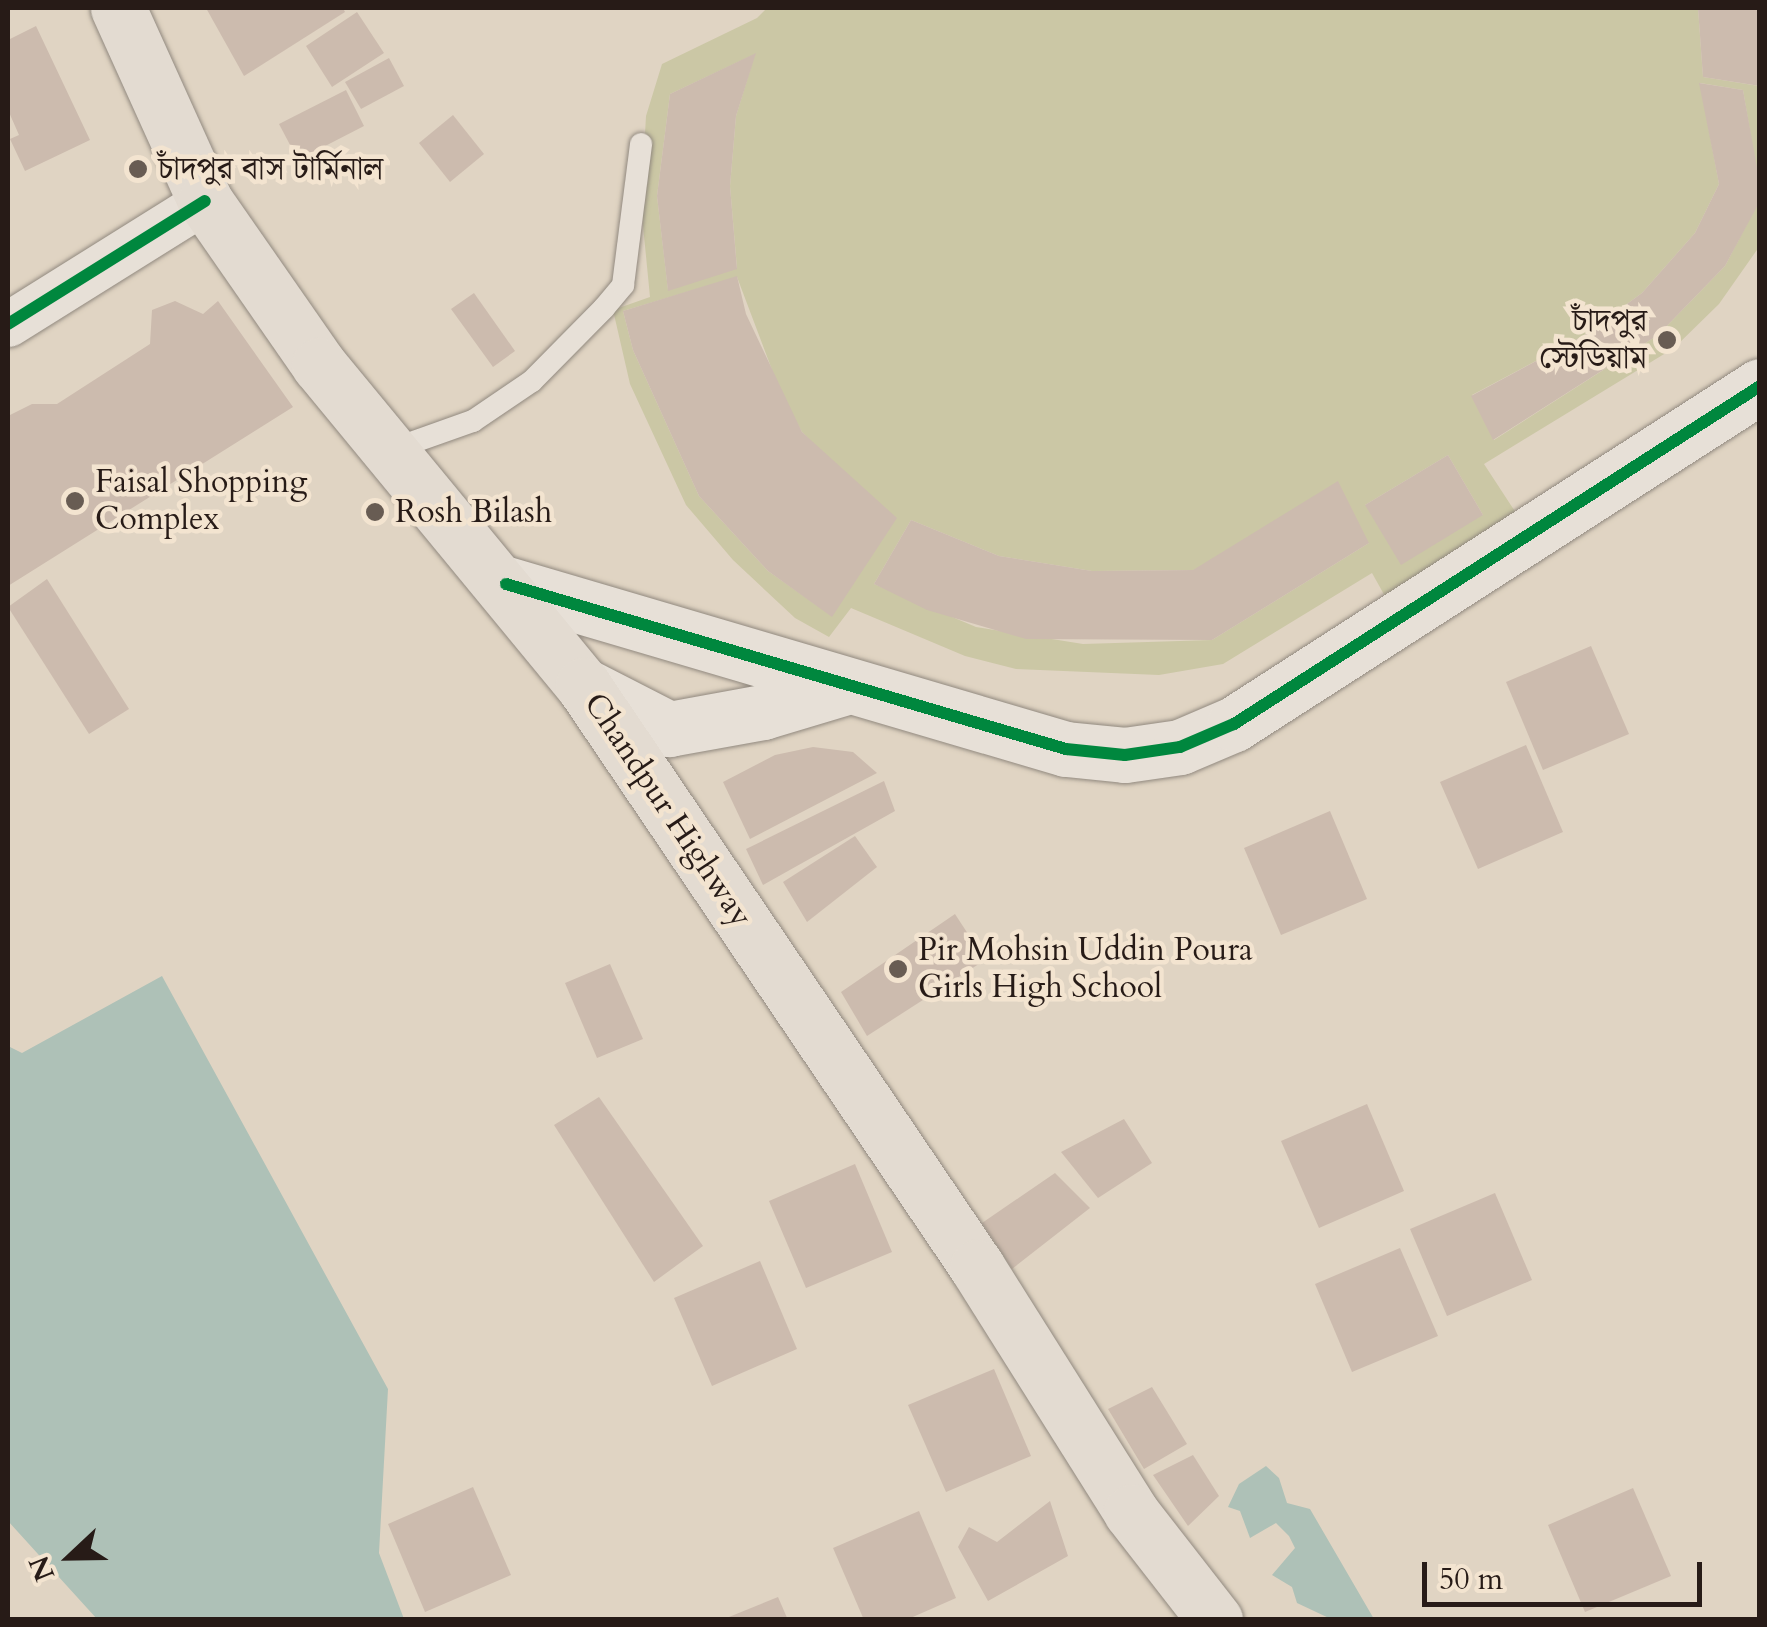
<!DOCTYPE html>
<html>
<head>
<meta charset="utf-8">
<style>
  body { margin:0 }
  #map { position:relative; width:1767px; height:1627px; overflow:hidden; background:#e0d4c3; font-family:Cardo,"Noto Serif Bengali",serif }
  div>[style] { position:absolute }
  .green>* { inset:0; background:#cbc7a5 }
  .water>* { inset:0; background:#aec1b7 }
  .building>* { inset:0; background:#ccbbae }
  .roads { filter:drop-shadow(0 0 2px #91897f) drop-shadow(0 0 2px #91897f) }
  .lane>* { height:22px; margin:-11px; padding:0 11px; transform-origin:11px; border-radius:11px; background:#e7e0d7 }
  .street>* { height:45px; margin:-22.5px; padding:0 22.5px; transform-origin:22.5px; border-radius:22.5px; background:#e7e0d7 }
  .secondary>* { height:55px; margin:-27.5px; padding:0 27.5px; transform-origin:27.5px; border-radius:27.5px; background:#e7e0d7 }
  .primary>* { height:55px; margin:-27.5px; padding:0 27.5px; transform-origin:27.5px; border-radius:27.5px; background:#e3dbd1 }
  .cycleway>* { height:12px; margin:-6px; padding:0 6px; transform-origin:6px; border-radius:6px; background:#00873e }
  .dots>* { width:28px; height:28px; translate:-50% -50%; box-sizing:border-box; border:5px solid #f3e4d0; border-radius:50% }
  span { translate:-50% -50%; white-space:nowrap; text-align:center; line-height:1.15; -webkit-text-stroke:9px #f3e4d0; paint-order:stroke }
  .poi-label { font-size:32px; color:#271b17 }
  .left { translate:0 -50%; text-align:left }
  .right { translate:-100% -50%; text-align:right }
  .street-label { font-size:32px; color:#271b17 }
  .frame { position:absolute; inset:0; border:10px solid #271b17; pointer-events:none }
  .north { position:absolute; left:20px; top:1507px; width:100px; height:100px; -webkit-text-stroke:8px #f3e4d0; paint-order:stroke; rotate:248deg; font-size:28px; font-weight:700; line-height:40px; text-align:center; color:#271b17 }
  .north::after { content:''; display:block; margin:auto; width:35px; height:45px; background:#271b17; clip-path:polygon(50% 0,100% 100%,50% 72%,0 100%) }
  .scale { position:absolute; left:1422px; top:1562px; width:280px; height:45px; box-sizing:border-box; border:5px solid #271b17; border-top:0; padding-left:12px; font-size:30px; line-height:35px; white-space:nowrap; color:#271b17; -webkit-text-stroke:8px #f3e4d0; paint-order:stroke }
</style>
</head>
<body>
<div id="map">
  <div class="green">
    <i style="clip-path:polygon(evenodd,767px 8px,1698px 8px,1703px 77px,1759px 86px,1759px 184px,1743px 90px,1700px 83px,1719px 184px,1695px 233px,1642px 293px,1583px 336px,1472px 395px,1494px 440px,1658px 335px,1725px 266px,1759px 201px,1759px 247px,1719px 304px,1674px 348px,1484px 464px,1518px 516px,1386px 598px,1372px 573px,1223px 664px,1159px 675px,1016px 669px,965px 656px,851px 608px,829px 637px,795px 618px,733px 560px,686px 505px,630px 384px,613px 310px,650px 297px,641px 205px,646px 116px,662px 64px,757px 18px,767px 8px,755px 54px,736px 116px,730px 186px,737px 268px,668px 290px,657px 196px,670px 94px,755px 54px,767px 8px,737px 277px,780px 391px,802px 432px,826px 456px,832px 616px,768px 571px,699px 496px,633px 350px,623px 311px,737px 277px,767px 8px,1448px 455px,1483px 515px,1365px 505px,1448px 455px,767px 8px,911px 520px,999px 556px,1092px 571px,1193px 570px,1369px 543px,1212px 640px,1083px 644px,976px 627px,874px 584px,911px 520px)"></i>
  </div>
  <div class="water">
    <i style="clip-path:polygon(162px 976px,388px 1389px,379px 1553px,404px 1619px,97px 1619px,8px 1521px,8px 1046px,22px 1053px)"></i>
    <i style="clip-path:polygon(1266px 1466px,1279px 1478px,1287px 1503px,1310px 1509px,1374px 1619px,1331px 1619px,1297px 1603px,1292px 1587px,1272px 1575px,1295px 1548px,1289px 1536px,1276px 1523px,1250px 1538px,1240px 1511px,1228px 1507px,1239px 1484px)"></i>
  </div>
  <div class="building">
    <i style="clip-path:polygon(206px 8px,343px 8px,345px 12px,244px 76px)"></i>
    <i style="clip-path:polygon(1698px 8px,1760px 8px,1760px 86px,1703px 77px)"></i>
    <i style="clip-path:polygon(357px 12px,384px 53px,332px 87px,306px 46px)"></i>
    <i style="clip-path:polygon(36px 26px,90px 140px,25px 171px,10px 139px,19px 135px,8px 110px,8px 40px)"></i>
    <i style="clip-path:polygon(756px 53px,736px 116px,730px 186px,737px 269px,668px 291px,657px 196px,670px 94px)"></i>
    <i style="clip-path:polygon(389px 58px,404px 86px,361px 109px,345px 82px)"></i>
    <i style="clip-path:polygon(1699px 83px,1743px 90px,1760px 184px,1760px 201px,1725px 266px,1658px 335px,1493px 440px,1471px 396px,1583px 336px,1642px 293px,1695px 233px,1719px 184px)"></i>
    <i style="clip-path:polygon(346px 90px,364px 126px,298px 160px,279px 124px)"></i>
    <i style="clip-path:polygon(453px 115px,484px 154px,450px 182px,419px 143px)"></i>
    <i style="clip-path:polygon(737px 276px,746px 314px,802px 432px,897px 518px,832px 617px,768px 571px,699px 496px,633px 350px,623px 311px)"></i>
    <i style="clip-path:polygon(474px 293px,515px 351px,493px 367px,451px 309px)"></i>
    <i style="clip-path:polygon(175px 301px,203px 314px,218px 301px,293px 407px,8px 586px,8px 416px,32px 404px,57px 404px,150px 344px,152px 310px)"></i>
    <i style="clip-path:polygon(1448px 455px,1483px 515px,1401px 565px,1365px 505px)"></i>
    <i style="clip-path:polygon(1338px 481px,1369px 543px,1212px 640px,1026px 639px,927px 610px,874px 584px,911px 520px,999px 556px,1092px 571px,1193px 570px)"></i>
    <i style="clip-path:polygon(47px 579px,129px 709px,89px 734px,8px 607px)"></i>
    <i style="clip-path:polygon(1591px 646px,1629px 734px,1543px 770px,1506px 682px)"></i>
    <i style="clip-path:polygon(1526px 745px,1563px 832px,1478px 869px,1440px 782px)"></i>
    <i style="clip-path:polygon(813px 747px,853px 752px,877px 773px,750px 839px,723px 782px,775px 755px)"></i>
    <i style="clip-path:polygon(884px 781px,895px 811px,763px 885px,746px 849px)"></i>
    <i style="clip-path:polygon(1330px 811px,1367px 899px,1281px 935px,1244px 848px)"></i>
    <i style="clip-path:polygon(855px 836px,877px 867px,807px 922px,783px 882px)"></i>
    <i style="clip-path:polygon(955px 914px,985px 960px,867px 1036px,841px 992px)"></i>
    <i style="clip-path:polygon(610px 964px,643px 1039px,597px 1058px,565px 983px)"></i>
    <i style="clip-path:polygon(599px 1097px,703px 1246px,654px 1282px,554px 1125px)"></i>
    <i style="clip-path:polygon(1367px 1104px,1404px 1191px,1319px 1228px,1281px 1141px)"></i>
    <i style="clip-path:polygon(1124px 1119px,1152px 1163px,1098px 1198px,1061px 1152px)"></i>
    <i style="clip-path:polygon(855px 1164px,892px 1252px,806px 1288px,769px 1201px)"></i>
    <i style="clip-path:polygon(1055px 1173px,1090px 1208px,1012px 1269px,982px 1223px)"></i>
    <i style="clip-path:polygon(1495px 1193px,1532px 1280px,1447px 1316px,1410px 1229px)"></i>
    <i style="clip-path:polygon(1400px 1248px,1438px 1336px,1352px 1372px,1315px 1284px)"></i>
    <i style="clip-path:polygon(760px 1261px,797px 1349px,712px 1386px,674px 1298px)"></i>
    <i style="clip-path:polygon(994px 1369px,1031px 1456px,946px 1492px,908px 1405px)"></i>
    <i style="clip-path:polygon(1152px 1387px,1187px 1444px,1144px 1469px,1108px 1409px)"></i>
    <i style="clip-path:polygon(1193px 1455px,1219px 1496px,1188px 1526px,1153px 1475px)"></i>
    <i style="clip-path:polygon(473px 1487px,511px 1575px,425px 1612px,388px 1524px)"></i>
    <i style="clip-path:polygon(1633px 1488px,1671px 1576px,1585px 1612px,1548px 1525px)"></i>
    <i style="clip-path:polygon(1050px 1501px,1068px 1556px,988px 1601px,958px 1547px,969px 1527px,997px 1542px)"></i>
    <i style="clip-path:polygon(919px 1511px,956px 1598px,906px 1620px,864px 1620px,833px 1548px)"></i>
    <i style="clip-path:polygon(778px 1597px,788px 1620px,724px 1620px,724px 1619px)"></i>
  </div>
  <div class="roads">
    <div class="lane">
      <i style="left:391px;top:450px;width:87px;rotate:-19.5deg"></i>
      <i style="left:473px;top:421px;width:71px;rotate:-34.1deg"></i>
      <i style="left:532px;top:381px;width:103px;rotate:-45.4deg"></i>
      <i style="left:604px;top:308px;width:30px;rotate:-50deg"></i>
      <i style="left:623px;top:285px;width:142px;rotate:-82.7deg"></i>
    </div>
    <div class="street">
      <i style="left:8px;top:324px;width:232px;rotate:-32deg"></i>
    </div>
    <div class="secondary">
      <i style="left:506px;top:584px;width:584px;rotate:16.42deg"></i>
      <i style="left:1066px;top:749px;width:59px;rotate:5.8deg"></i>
      <i style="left:1125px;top:755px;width:56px;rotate:-8.3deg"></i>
      <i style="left:1180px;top:747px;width:59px;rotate:-23.1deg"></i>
      <i style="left:1234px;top:724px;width:625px;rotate:-32.72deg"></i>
      <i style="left:583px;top:685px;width:97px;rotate:27.1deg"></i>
      <i style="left:669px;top:729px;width:96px;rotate:-10.3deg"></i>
      <i style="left:763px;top:712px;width:87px;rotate:-16.8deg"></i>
    </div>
    <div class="primary">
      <i style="left:118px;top:8px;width:212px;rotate:65.7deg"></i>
      <i style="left:205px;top:201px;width:200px;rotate:55.2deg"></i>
      <i style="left:319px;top:365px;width:415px;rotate:50.5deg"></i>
      <i style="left:583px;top:685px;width:703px;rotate:55.9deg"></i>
      <i style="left:977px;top:1267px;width:289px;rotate:57.8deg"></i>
      <i style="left:1131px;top:1512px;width:137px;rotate:52.1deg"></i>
    </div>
  </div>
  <div class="cycleway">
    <i style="left:8px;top:324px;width:232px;rotate:-32deg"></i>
    <i style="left:506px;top:584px;width:584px;rotate:16.42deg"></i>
    <i style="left:1066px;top:749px;width:59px;rotate:5.8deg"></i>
    <i style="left:1125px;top:755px;width:56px;rotate:-8.3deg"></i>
    <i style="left:1180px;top:747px;width:59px;rotate:-23.1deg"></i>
    <i style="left:1234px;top:724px;width:625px;rotate:-32.72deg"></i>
  </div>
  <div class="dots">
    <i style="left:138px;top:169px;background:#685c53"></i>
    <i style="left:1667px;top:340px;background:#685c53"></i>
    <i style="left:75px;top:501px;background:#685c53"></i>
    <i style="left:375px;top:512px;background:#685c53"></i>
    <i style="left:898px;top:969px;background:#685c53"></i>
  </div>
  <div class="poi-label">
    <span class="left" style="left:158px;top:169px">চাঁদপুর বাস টার্মিনাল</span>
    <span class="right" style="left:1647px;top:340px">চাঁদপুর<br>স্টেডিয়াম</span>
    <span class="left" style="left:95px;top:501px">Faisal Shopping<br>Complex</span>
    <span class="left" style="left:395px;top:512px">Rosh Bilash</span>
    <span class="left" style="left:918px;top:969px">Pir Mohsin Uddin Poura<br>Girls High School</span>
  </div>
  <div class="street-label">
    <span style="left:668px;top:810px;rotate:56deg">Chandpur Highway</span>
  </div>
  <div class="frame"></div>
  <div class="north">N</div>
  <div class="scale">50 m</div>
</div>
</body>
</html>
